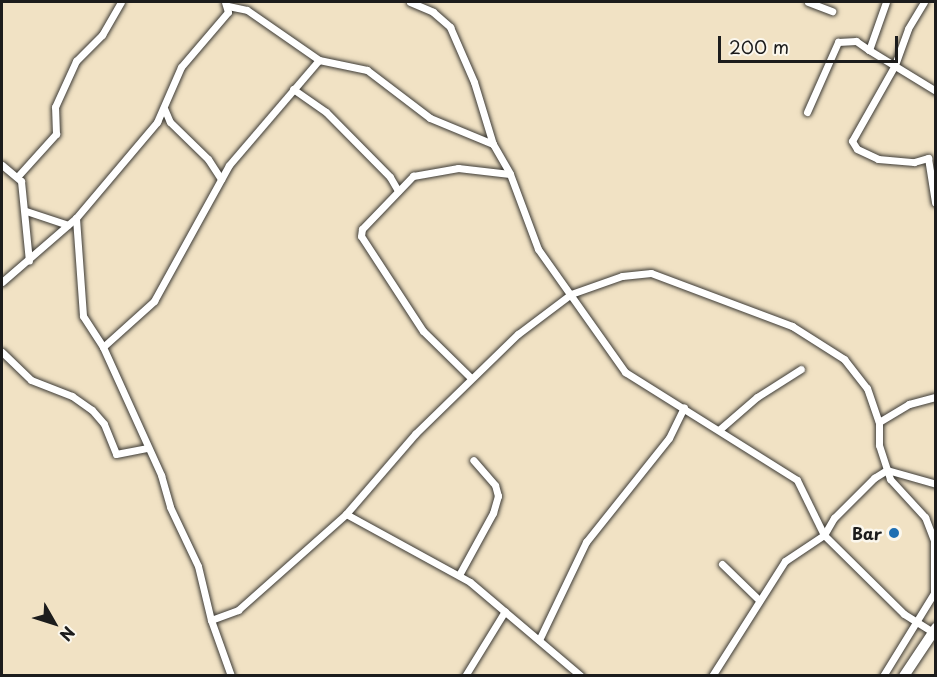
<!DOCTYPE html>
<html>
<head>
<meta charset="utf-8">
<style>
  body { margin:0 }
  #map { position:relative; width:937px; height:677px; overflow:hidden; background:#f1e2c4; font-family:"Playpen Sans",sans-serif }
  div>[style] { position:absolute }
  .roads { filter:drop-shadow(0 0 2px #3c3a35) drop-shadow(0 0 2px #3c3a35) }
  .minor>* { height:7px; margin:-3.5px; padding:0 3.5px; transform-origin:3.5px; border-radius:3.5px; background:#fff }
  .trunk>* { height:10px; margin:-5px; padding:0 5px; transform-origin:5px; border-radius:5px; background:#fff }
  .dots>* { width:16px; height:16px; translate:-50% -50%; box-sizing:border-box; border:3px solid #fbf7ec; border-radius:50% }
  span { translate:-50% -50%; white-space:nowrap; text-align:center; line-height:1.15; -webkit-text-stroke:5px #fbf7ec; paint-order:stroke }
  .poi-label { font-size:16px; color:#1c1c1c; font-weight:700 }
  .right { translate:-100% -50%; text-align:right }
  .frame { position:absolute; inset:0; border:3px solid #1c1c1c; pointer-events:none }
  .north { position:absolute; left:24px; top:593px; width:60px; height:60px; -webkit-text-stroke:4px #fbf7ec; paint-order:stroke; rotate:129deg; font-size:16px; font-weight:700; line-height:24px; text-align:center; color:#1c1c1c }
  .north::after { content:''; display:block; margin:auto; width:21px; height:27px; background:#1c1c1c; clip-path:polygon(50% 0,100% 100%,50% 72%,0 100%) }
  .scale { position:absolute; left:718px; top:36px; width:180px; height:27px; box-sizing:border-box; border:3px solid #1c1c1c; border-top:0; padding-left:8px; font-size:18px; line-height:21px; white-space:nowrap; color:#1c1c1c; -webkit-text-stroke:4px #fbf7ec; paint-order:stroke }
</style>
</head>
<body>
<div id="map">
  <div class="roads">
    <div class="minor">
      <i style="left:410px;top:2px;width:25px;rotate:23deg"></i>
      <i style="left:433px;top:12px;width:23px;rotate:41deg"></i>
      <i style="left:450px;top:27px;width:60px;rotate:66.4deg"></i>
      <i style="left:474px;top:82px;width:65px;rotate:73deg"></i>
      <i style="left:493px;top:144px;width:34px;rotate:60deg"></i>
      <i style="left:510px;top:174px;width:80px;rotate:69.5deg"></i>
      <i style="left:538px;top:249px;width:151px;rotate:54.7deg"></i>
      <i style="left:625px;top:372px;width:203px;rotate:32.1deg"></i>
      <i style="left:797px;top:480px;width:61px;rotate:63.9deg"></i>
      <i style="left:824px;top:535px;width:112px;rotate:44.6deg"></i>
      <i style="left:904px;top:614px;width:34px;rotate:32deg"></i>
      <i style="left:808px;top:2px;width:26px;rotate:21deg"></i>
      <i style="left:886px;top:2px;width:51px;rotate:109.5deg"></i>
      <i style="left:869px;top:50px;width:79px;rotate:31.5deg"></i>
      <i style="left:924px;top:2px;width:31px;rotate:121deg"></i>
      <i style="left:908px;top:29px;width:38px;rotate:110deg"></i>
      <i style="left:895px;top:65px;width:87px;rotate:119.5deg"></i>
      <i style="left:852px;top:141px;width:9px;rotate:58deg"></i>
      <i style="left:857px;top:149px;width:23px;rotate:25deg"></i>
      <i style="left:878px;top:159px;width:36px;rotate:5deg"></i>
      <i style="left:914px;top:162px;width:15px;rotate:-16deg"></i>
      <i style="left:928px;top:158px;width:45px;rotate:81deg"></i>
      <i style="left:228px;top:6px;width:19px;rotate:12deg"></i>
      <i style="left:247px;top:10px;width:88px;rotate:34.8deg"></i>
      <i style="left:319px;top:60px;width:49px;rotate:11.8deg"></i>
      <i style="left:367px;top:70px;width:79px;rotate:37.3deg"></i>
      <i style="left:430px;top:118px;width:68px;rotate:22.4deg"></i>
      <i style="left:293px;top:89px;width:40px;rotate:34.9deg"></i>
      <i style="left:326px;top:112px;width:91px;rotate:45.4deg"></i>
      <i style="left:390px;top:177px;width:16px;rotate:60deg"></i>
      <i style="left:164px;top:108px;width:15px;rotate:67deg"></i>
      <i style="left:170px;top:122px;width:53px;rotate:44.2deg"></i>
      <i style="left:208px;top:159px;width:24px;rotate:57deg"></i>
      <i style="left:807px;top:112px;width:77px;rotate:-66.1deg"></i>
      <i style="left:838px;top:42px;width:18px;rotate:-3deg"></i>
      <i style="left:856px;top:41px;width:16px;rotate:35deg"></i>
      <i style="left:2px;top:165px;width:25px;rotate:40deg"></i>
      <i style="left:21px;top:181px;width:80px;rotate:84.3deg"></i>
      <i style="left:18px;top:176px;width:57px;rotate:-47.9deg"></i>
      <i style="left:56px;top:134px;width:27px;rotate:-92deg"></i>
      <i style="left:55px;top:107px;width:51px;rotate:-65.5deg"></i>
      <i style="left:76px;top:61px;width:37px;rotate:-45deg"></i>
      <i style="left:102px;top:35px;width:38px;rotate:-60deg"></i>
      <i style="left:26px;top:211px;width:44px;rotate:18.4deg"></i>
      <i style="left:76px;top:218px;width:98px;rotate:85.9deg"></i>
      <i style="left:83px;top:316px;width:37px;rotate:57deg"></i>
      <i style="left:103px;top:347px;width:141px;rotate:65.6deg"></i>
      <i style="left:161px;top:475px;width:33px;rotate:74deg"></i>
      <i style="left:170px;top:507px;width:65px;rotate:64.6deg"></i>
      <i style="left:198px;top:566px;width:56px;rotate:76.5deg"></i>
      <i style="left:211px;top:620px;width:59px;rotate:70.3deg"></i>
      <i style="left:2px;top:282px;width:98px;rotate:-40.9deg"></i>
      <i style="left:76px;top:218px;width:126px;rotate:-49.8deg"></i>
      <i style="left:157px;top:122px;width:60px;rotate:-66.4deg"></i>
      <i style="left:181px;top:67px;width:72px;rotate:-49.5deg"></i>
      <i style="left:228px;top:12px;width:10px;rotate:-107deg"></i>
      <i style="left:103px;top:347px;width:69px;rotate:-42deg"></i>
      <i style="left:154px;top:301px;width:155px;rotate:-61.1deg"></i>
      <i style="left:229px;top:165px;width:138px;rotate:-49.4deg"></i>
      <i style="left:2px;top:352px;width:40px;rotate:44deg"></i>
      <i style="left:31px;top:380px;width:44px;rotate:21.3deg"></i>
      <i style="left:72px;top:396px;width:24px;rotate:35deg"></i>
      <i style="left:92px;top:410px;width:18px;rotate:49deg"></i>
      <i style="left:104px;top:424px;width:32px;rotate:68deg"></i>
      <i style="left:116px;top:454px;width:31px;rotate:-11deg"></i>
      <i style="left:471px;top:378px;width:67px;rotate:-135.6deg"></i>
      <i style="left:423px;top:331px;width:113px;rotate:-123.1deg"></i>
      <i style="left:361px;top:236px;width:7px;rotate:-82deg"></i>
      <i style="left:362px;top:229px;width:74px;rotate:-46.1deg"></i>
      <i style="left:413px;top:176px;width:46px;rotate:-10.1deg"></i>
      <i style="left:458px;top:168px;width:52px;rotate:6.6deg"></i>
      <i style="left:879px;top:422px;width:35px;rotate:-31deg"></i>
      <i style="left:909px;top:404px;width:28px;rotate:-15deg"></i>
      <i style="left:720px;top:429px;width:49px;rotate:-40.9deg"></i>
      <i style="left:757px;top:397px;width:52px;rotate:-32.5deg"></i>
      <i style="left:346px;top:514px;width:106px;rotate:-49.2deg"></i>
      <i style="left:415px;top:434px;width:144px;rotate:-44.2deg"></i>
      <i style="left:518px;top:334px;width:66px;rotate:-37deg"></i>
      <i style="left:571px;top:294px;width:54px;rotate:-19.4deg"></i>
      <i style="left:622px;top:276px;width:29px;rotate:-6deg"></i>
      <i style="left:651px;top:273px;width:151px;rotate:20.6deg"></i>
      <i style="left:792px;top:326px;width:62px;rotate:32.4deg"></i>
      <i style="left:844px;top:359px;width:37px;rotate:52deg"></i>
      <i style="left:867px;top:388px;width:36px;rotate:71deg"></i>
      <i style="left:879px;top:422px;width:23px;rotate:90deg"></i>
      <i style="left:879px;top:445px;width:36px;rotate:72deg"></i>
      <i style="left:890px;top:479px;width:52px;rotate:47.4deg"></i>
      <i style="left:925px;top:517px;width:25px;rotate:69deg"></i>
      <i style="left:934px;top:540px;width:53px;rotate:90deg"></i>
      <i style="left:934px;top:593px;width:97px;rotate:121.6deg"></i>
      <i style="left:722px;top:564px;width:52px;rotate:44.2deg"></i>
      <i style="left:459px;top:575px;width:71px;rotate:-61.3deg"></i>
      <i style="left:493px;top:513px;width:18px;rotate:-74deg"></i>
      <i style="left:498px;top:496px;width:11px;rotate:-105deg"></i>
      <i style="left:495px;top:485px;width:33px;rotate:-131deg"></i>
      <i style="left:211px;top:620px;width:29px;rotate:-20deg"></i>
      <i style="left:238px;top:610px;width:144px;rotate:-41.6deg"></i>
      <i style="left:346px;top:514px;width:141px;rotate:28.7deg"></i>
      <i style="left:470px;top:582px;width:145px;rotate:40.3deg"></i>
      <i style="left:539px;top:640px;width:109px;rotate:-64.4deg"></i>
      <i style="left:586px;top:542px;width:133px;rotate:-51.4deg"></i>
      <i style="left:669px;top:438px;width:34px;rotate:-64deg"></i>
      <i style="left:465px;top:676px;width:76px;rotate:-58.4deg"></i>
      <i style="left:712px;top:676px;width:136px;rotate:-57.6deg"></i>
      <i style="left:785px;top:561px;width:47px;rotate:-33.7deg"></i>
      <i style="left:824px;top:535px;width:20px;rotate:-60deg"></i>
      <i style="left:834px;top:518px;width:57px;rotate:-45deg"></i>
      <i style="left:874px;top:478px;width:15px;rotate:-32deg"></i>
      <i style="left:887px;top:470px;width:51px;rotate:15.9deg"></i>
    </div>
    <div class="trunk">
      <i style="left:904px;top:676px;width:58px;rotate:-56.3deg"></i>
    </div>
  </div>
  <div class="dots">
    <i style="left:894px;top:533px;background:#1f6fb2"></i>
  </div>
  <div class="poi-label">
    <span class="right" style="left:882px;top:533px">Bar</span>
  </div>
  <div class="frame"></div>
  <div class="north">N</div>
  <div class="scale">200 m</div>
</div>
</body>
</html>
